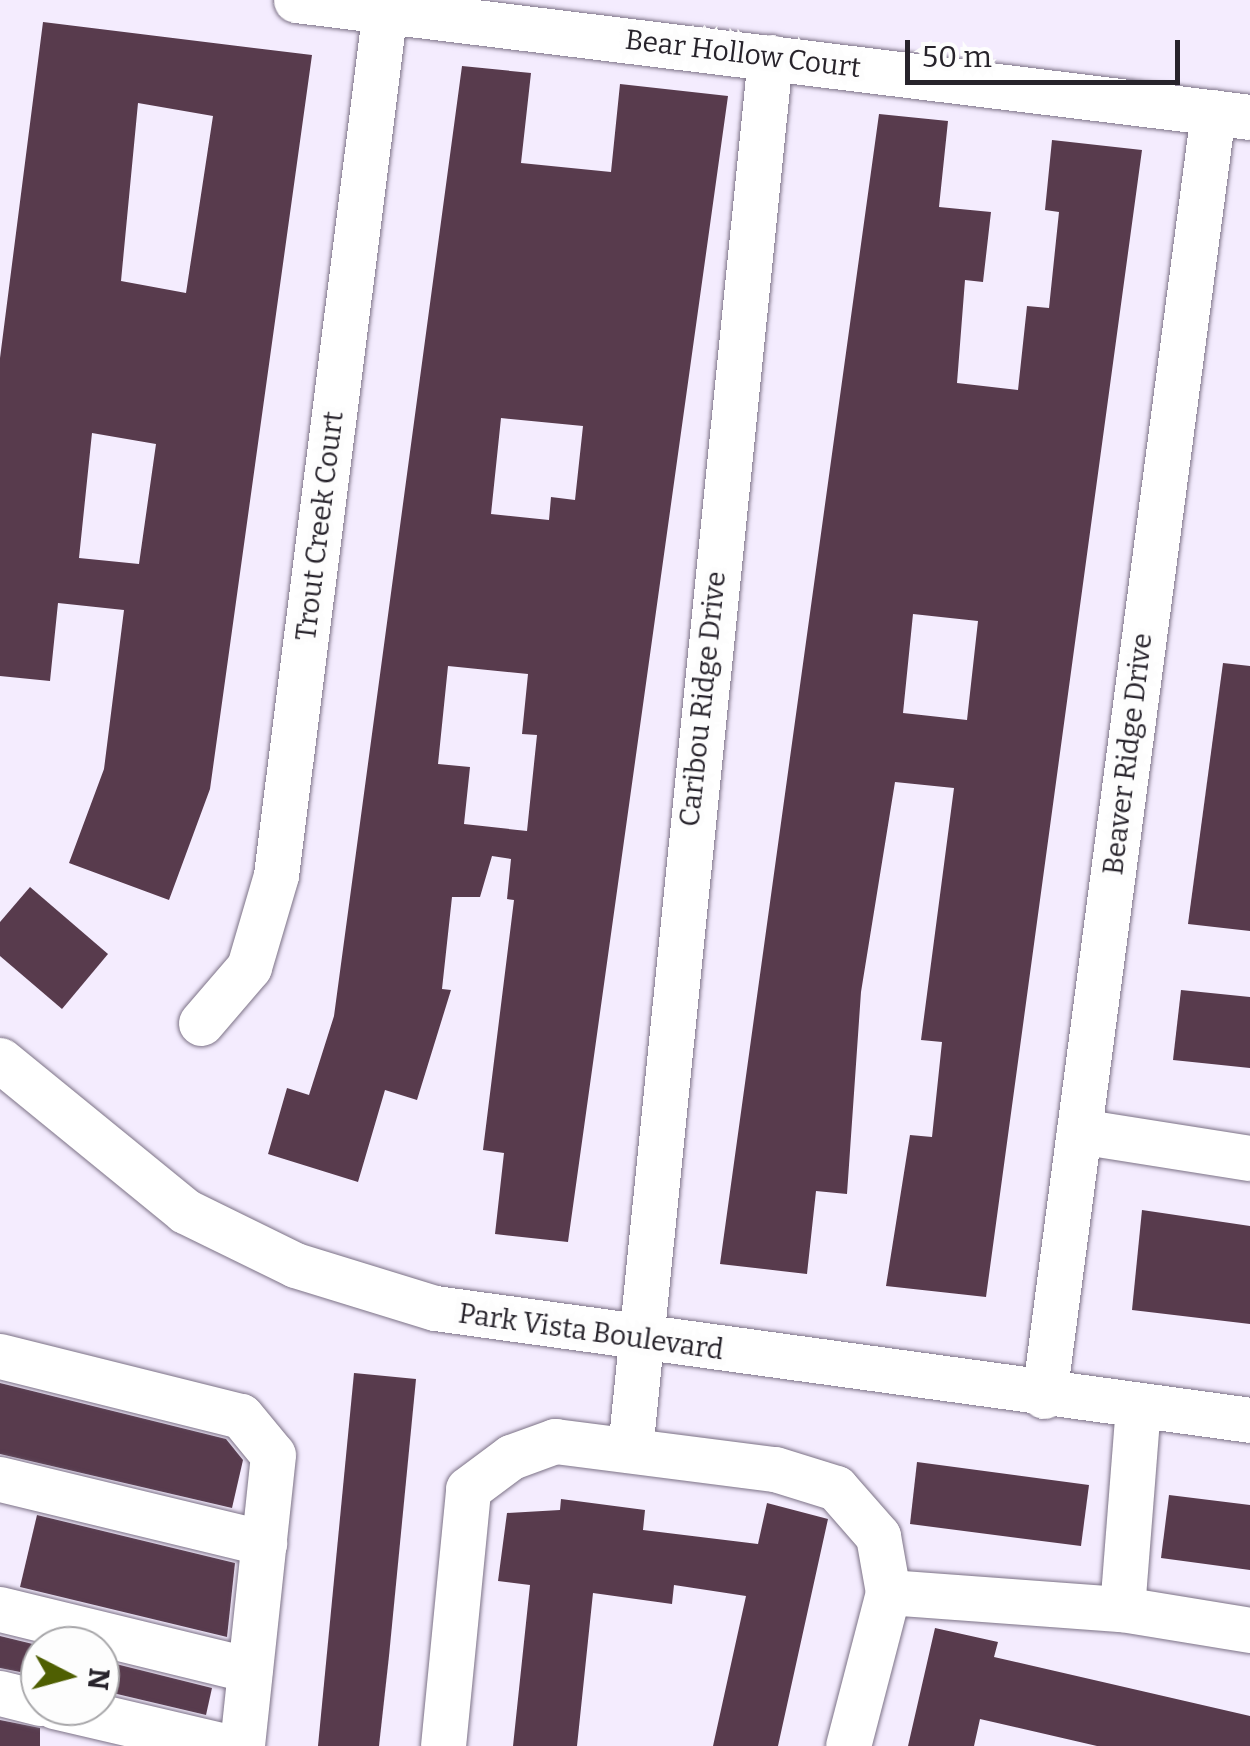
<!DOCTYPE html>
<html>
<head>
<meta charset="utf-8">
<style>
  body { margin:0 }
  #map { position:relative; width:1250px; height:1746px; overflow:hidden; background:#f4ecfe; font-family:Bitter,serif }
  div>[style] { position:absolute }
  .building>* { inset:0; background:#583b4d }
  .roads { filter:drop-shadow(0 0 2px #7c7286) drop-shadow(0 0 2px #7c7286) }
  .minor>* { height:45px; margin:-22.5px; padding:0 22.5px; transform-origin:22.5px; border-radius:22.5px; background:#fff }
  span { translate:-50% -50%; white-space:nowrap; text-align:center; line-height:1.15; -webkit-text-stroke:10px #fdfdfd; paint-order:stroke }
  .street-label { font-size:28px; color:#27232b }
  .north { position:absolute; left:20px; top:1626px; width:100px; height:100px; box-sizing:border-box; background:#fdfdfd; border:2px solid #a7a6a9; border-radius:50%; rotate:96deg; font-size:28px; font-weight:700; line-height:40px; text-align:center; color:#27232b }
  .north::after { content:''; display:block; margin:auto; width:35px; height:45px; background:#4f5f02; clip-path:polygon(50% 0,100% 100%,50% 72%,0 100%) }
  .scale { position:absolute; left:905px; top:40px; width:275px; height:45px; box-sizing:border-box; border:5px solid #27232b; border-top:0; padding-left:12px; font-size:30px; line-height:35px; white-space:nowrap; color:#27232b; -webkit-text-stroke:8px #fdfdfd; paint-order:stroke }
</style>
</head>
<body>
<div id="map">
  <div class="building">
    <i style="clip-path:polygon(evenodd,43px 22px,312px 55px,210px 789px,169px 900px,69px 863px,104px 769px,124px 610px,58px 603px,50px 681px,0 676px,0 358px,43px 22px,138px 103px,213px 116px,186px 293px,121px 281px,138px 103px,43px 22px,92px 433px,156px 444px,139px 564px,79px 558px,92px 433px)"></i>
    <i style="clip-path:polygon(evenodd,462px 66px,531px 73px,521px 163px,611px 172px,620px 84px,728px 96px,568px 1242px,495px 1234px,504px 1153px,483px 1150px,514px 900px,507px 899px,511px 859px,492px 856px,480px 897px,452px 897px,442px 989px,451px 990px,417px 1100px,385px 1090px,358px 1182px,268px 1154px,287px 1088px,309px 1095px,334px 1016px,462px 66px,501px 418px,583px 426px,575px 500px,551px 497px,549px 520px,491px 514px,501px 418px,462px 66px,448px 666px,528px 674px,522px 734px,537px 735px,527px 831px,464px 824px,470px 767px,438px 764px,448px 666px)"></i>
    <i style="clip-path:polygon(evenodd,879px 114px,948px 121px,939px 207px,991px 212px,983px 282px,965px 280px,957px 383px,1018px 390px,1027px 306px,1049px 308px,1059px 212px,1045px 210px,1052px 140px,1142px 150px,986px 1297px,886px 1286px,910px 1135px,932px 1137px,942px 1042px,921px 1040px,954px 788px,895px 782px,861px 992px,847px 1194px,816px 1191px,807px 1274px,720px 1264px,879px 114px,913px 614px,978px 621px,967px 720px,903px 713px,913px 614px)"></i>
    <i style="clip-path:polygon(1223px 663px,1250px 666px,1250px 931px,1188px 924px)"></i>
    <i style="clip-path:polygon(30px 887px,108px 954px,62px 1009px,0 956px,0 922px)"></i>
    <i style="clip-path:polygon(1181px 990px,1250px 997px,1250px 1068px,1173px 1060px)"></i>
    <i style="clip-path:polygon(1142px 1210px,1250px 1226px,1250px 1324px,1132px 1310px)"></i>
    <i style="clip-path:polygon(354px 1373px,416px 1379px,389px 1656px,379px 1746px,318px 1746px)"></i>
    <i style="clip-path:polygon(0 1383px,226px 1439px,243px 1460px,232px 1508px,0 1454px)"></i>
    <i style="clip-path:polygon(917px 1462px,1089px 1485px,1081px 1546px,910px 1524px)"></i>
    <i style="clip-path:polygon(1169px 1495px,1250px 1505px,1250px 1570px,1161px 1558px)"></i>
    <i style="clip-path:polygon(561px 1499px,645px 1510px,643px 1530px,758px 1544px,767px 1503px,828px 1519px,778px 1746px,713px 1746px,746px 1596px,674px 1585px,672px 1604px,593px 1593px,577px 1746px,513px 1746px,530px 1585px,498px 1581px,507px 1513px,560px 1510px)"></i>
    <i style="clip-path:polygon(37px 1515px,235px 1563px,227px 1637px,20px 1587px)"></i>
    <i style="clip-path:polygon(935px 1628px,998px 1642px,994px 1657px,1250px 1716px,1250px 1746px,1097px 1746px,980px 1719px,974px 1746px,908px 1746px)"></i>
    <i style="clip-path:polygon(0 1636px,41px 1646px,40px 1676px,0 1668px)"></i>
    <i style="clip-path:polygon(100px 1660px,212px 1688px,206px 1715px,100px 1690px)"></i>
    <i style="clip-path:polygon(0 1720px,40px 1728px,40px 1746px,0 1746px)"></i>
  </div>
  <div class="roads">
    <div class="minor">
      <i style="left:296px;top:0;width:961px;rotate:6.99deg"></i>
      <i style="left:201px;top:1023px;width:74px;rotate:-49.4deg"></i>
      <i style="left:249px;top:967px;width:96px;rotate:-73.6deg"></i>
      <i style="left:276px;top:875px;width:873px;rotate:-82.83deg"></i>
      <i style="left:0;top:1060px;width:239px;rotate:39.2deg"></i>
      <i style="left:185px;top:1211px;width:123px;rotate:26.1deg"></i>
      <i style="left:295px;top:1265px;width:146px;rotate:17.1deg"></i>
      <i style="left:435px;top:1308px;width:823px;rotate:7.82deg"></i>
      <i style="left:1079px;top:1131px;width:173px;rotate:9deg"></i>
      <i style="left:0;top:1356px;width:248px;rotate:14deg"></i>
      <i style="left:241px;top:1416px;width:50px;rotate:50.6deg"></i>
      <i style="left:273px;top:1455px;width:293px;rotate:96.1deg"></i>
      <i style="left:1044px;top:1396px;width:1295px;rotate:-82.5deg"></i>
      <i style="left:630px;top:1450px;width:1400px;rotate:-84.26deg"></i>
      <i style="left:0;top:1479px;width:272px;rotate:13.6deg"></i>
      <i style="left:0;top:1609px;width:257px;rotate:13.7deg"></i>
      <i style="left:1122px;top:1609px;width:203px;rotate:-85.5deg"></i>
      <i style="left:0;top:1693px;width:41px;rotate:14deg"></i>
      <i style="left:54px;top:1706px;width:175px;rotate:13.2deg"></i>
      <i style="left:443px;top:1746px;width:258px;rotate:-84.4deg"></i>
      <i style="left:468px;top:1489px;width:54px;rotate:-36.7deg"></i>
      <i style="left:511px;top:1457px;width:47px;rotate:-20deg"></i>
      <i style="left:555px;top:1441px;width:222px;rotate:7.3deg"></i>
      <i style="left:775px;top:1469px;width:64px;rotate:17.3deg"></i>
      <i style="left:836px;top:1488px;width:64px;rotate:48.8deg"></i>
      <i style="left:878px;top:1536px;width:57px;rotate:79.9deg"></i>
      <i style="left:888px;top:1592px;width:235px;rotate:4.2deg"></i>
      <i style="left:1122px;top:1609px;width:130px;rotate:9.3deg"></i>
      <i style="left:848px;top:1746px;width:159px;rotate:-75.4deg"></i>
    </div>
  </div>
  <div class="street-label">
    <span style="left:743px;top:54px;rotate:7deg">Bear Hollow Court</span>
    <span style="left:320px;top:526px;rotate:-83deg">Trout Creek Court</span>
    <span style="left:703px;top:699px;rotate:-84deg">Caribou Ridge Drive</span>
    <span style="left:1128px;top:754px;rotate:-83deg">Beaver Ridge Drive</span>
    <span style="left:591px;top:1332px;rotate:8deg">Park Vista Boulevard</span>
  </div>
  <div class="north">N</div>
  <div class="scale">50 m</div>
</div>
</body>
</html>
